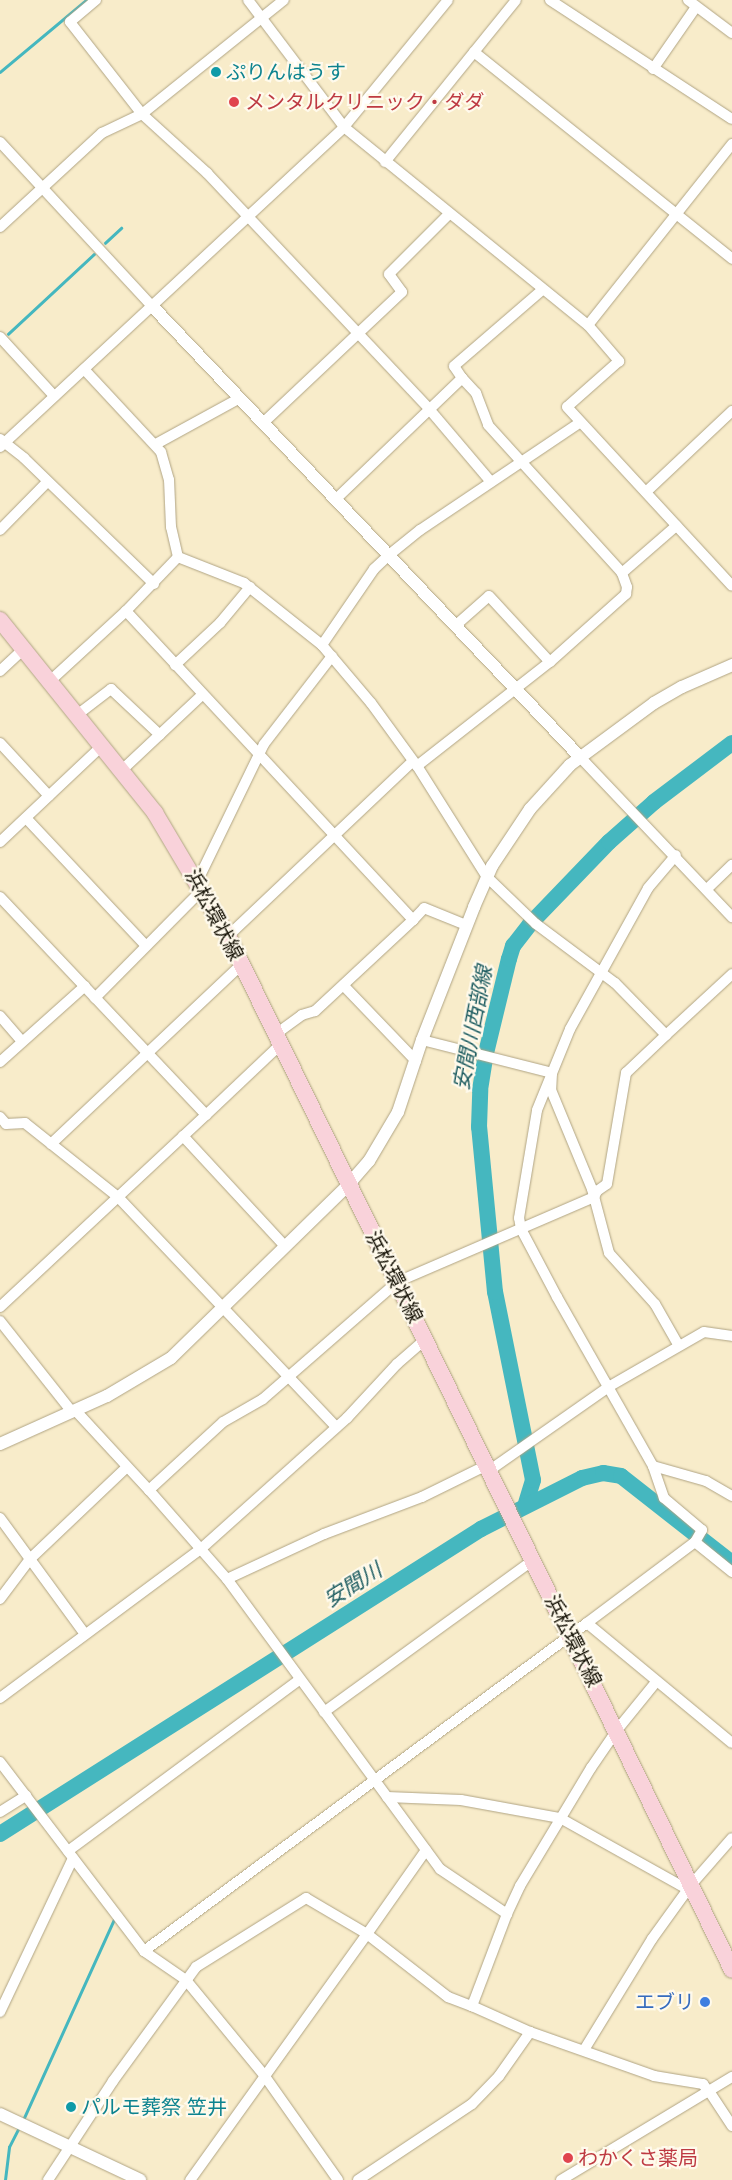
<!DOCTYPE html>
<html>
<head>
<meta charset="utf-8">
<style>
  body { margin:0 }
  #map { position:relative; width:732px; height:2180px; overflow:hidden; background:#f8ecca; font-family:Jost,"Noto Sans JP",sans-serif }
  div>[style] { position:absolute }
  .stream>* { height:2.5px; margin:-1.25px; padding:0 1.25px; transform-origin:1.25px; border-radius:1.25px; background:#45b7bf }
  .river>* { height:16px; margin:-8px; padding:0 8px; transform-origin:8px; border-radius:8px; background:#45b7bf }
  .roads { filter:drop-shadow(0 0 1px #b0a484) drop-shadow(0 0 1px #b0a484) }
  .minor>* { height:10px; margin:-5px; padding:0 5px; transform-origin:5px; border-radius:5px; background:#fff }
  .tertiary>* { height:12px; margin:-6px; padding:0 6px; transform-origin:6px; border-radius:6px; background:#fff }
  .primary>* { height:16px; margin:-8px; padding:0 8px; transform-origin:8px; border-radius:8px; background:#f9d2da }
  .dots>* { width:14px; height:14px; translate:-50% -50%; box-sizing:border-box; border:2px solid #fffaec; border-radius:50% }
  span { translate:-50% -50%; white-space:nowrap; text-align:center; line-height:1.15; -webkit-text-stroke:4.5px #fffaec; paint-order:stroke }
  .culture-label { font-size:20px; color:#0d838f }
  .left { translate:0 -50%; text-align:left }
  .health-label { font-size:20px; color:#be3a42 }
  .street-label { font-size:20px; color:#161206 }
  .shop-label { font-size:20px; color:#366cbe }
  .right { translate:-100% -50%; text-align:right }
  .water-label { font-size:21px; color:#1d5c60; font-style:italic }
</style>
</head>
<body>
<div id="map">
  <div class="stream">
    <i style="left:0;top:72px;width:112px;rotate:-39.9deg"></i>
    <i style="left:105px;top:243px;width:22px;rotate:-43deg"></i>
    <i style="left:8px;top:334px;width:117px;rotate:-42.9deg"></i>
    <i style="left:23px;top:2120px;width:221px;rotate:-65.6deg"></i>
    <i style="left:5px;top:2180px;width:33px;rotate:-83deg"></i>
    <i style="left:9px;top:2147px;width:22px;rotate:-63deg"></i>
  </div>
  <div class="river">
    <i style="left:526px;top:1503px;width:24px;rotate:-73deg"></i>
    <i style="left:533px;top:1480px;width:192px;rotate:-101.4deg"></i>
    <i style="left:495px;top:1292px;width:166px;rotate:-95.5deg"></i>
    <i style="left:479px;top:1127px;width:37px;rotate:-88deg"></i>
    <i style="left:480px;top:1090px;width:37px;rotate:-81deg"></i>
    <i style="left:486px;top:1053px;width:97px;rotate:-76.3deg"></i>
    <i style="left:509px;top:959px;width:14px;rotate:-73deg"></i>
    <i style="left:513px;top:946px;width:28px;rotate:-52deg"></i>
    <i style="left:530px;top:924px;width:114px;rotate:-46.1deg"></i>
    <i style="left:609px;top:842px;width:60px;rotate:-41.6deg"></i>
    <i style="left:654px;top:802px;width:98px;rotate:-37.1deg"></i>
    <i style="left:0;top:1834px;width:570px;rotate:-32.38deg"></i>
    <i style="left:481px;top:1529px;width:113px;rotate:-26.8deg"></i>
    <i style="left:582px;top:1478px;width:22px;rotate:-13deg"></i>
    <i style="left:603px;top:1473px;width:18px;rotate:9deg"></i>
    <i style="left:621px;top:1476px;width:141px;rotate:38.1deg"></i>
  </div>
  <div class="roads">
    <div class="minor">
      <i style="left:96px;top:0;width:34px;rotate:140deg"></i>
      <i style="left:70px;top:22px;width:117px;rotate:52deg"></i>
      <i style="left:142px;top:114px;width:88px;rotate:42.2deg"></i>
      <i style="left:207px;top:173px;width:325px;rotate:46.7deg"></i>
      <i style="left:430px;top:410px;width:94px;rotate:49.7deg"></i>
      <i style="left:248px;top:0;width:159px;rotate:52.9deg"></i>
      <i style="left:344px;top:127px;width:314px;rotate:39.1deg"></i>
      <i style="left:550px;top:0;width:217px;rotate:33.2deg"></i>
      <i style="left:688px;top:0;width:55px;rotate:36.9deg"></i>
      <i style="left:474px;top:52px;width:331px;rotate:38.7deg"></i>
      <i style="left:653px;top:69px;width:75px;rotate:-55.3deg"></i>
      <i style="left:0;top:142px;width:225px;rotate:47.2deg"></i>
      <i style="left:732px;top:144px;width:231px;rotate:128.5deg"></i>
      <i style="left:588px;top:325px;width:48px;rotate:49.3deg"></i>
      <i style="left:619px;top:361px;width:69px;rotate:138.5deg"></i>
      <i style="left:567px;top:407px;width:243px;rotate:47.3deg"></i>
      <i style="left:385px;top:162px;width:208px;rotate:-51deg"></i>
      <i style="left:0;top:227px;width:139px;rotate:-42.7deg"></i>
      <i style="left:102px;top:133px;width:44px;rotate:-25.4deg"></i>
      <i style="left:142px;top:114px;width:182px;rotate:-38.8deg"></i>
      <i style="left:0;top:337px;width:80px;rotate:47.5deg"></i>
      <i style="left:462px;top:378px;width:21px;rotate:47deg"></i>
      <i style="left:476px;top:393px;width:34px;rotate:69deg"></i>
      <i style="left:488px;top:425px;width:200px;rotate:47.8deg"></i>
      <i style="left:263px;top:423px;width:191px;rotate:-43.3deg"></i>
      <i style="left:402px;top:292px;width:22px;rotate:-126deg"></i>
      <i style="left:389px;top:274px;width:85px;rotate:-45deg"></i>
      <i style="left:0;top:439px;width:31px;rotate:38deg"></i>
      <i style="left:24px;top:458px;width:181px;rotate:44.1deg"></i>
      <i style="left:156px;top:444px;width:96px;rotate:-28.7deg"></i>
      <i style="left:0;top:447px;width:470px;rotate:-42.9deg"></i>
      <i style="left:344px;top:127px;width:164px;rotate:-50.7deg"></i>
      <i style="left:646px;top:492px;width:118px;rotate:-43.3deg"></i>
      <i style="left:336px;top:499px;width:175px;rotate:-43.8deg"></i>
      <i style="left:462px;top:378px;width:14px;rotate:-124deg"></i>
      <i style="left:454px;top:366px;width:116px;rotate:-40.8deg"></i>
      <i style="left:0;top:530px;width:67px;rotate:-45.6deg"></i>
      <i style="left:178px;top:557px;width:75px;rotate:133.9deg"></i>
      <i style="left:126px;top:611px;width:422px;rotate:47.1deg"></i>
      <i style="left:413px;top:920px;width:134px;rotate:137.1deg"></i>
      <i style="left:315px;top:1011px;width:14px;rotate:163deg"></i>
      <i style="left:302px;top:1015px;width:34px;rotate:144deg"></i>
      <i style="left:455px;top:626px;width:45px;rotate:-41.4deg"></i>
      <i style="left:489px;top:596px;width:90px;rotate:47.3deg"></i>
      <i style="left:322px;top:645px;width:92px;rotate:-55.6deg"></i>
      <i style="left:374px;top:569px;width:21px;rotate:-43deg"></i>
      <i style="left:389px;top:555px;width:40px;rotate:-39deg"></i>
      <i style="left:420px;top:530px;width:192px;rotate:-33.9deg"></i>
      <i style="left:175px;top:665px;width:62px;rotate:-43deg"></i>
      <i style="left:220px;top:623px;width:47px;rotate:-50.2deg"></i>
      <i style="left:0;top:671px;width:33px;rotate:-43deg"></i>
      <i style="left:50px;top:681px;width:103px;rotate:-42.6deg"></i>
      <i style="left:77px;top:715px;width:43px;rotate:-37.4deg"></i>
      <i style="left:111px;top:689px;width:67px;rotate:43.2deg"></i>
      <i style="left:0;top:743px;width:72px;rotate:47.2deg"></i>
      <i style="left:580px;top:757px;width:221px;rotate:46.5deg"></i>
      <i style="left:417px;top:766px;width:170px;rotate:-38.1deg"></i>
      <i style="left:551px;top:661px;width:101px;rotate:-41.8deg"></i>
      <i style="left:626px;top:594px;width:7px;rotate:-82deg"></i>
      <i style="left:627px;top:587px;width:15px;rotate:-110deg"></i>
      <i style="left:622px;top:573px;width:72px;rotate:-41deg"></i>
      <i style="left:121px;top:771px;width:112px;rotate:-43.2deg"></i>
      <i style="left:26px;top:818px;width:175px;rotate:46.8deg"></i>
      <i style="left:0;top:842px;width:140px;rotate:-43.3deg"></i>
      <i style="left:197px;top:882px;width:153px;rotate:-64.1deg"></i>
      <i style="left:264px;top:744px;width:111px;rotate:-52.3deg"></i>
      <i style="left:707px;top:889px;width:35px;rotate:-44deg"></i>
      <i style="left:0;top:897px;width:300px;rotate:46.6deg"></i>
      <i style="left:206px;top:1115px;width:102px;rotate:-43.4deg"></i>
      <i style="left:413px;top:920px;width:16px;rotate:-47deg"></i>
      <i style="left:424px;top:908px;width:45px;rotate:22deg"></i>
      <i style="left:228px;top:936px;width:253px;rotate:-43.4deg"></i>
      <i style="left:344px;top:986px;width:104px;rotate:46.2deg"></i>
      <i style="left:95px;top:998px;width:151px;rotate:-45.3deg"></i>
      <i style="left:0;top:1016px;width:33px;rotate:49deg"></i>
      <i style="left:666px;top:1035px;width:90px;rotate:-42.7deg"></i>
      <i style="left:422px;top:1040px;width:134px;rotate:14.2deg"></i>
      <i style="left:552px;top:1073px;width:17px;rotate:93deg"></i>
      <i style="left:551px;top:1090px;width:107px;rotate:67.5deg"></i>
      <i style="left:592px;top:1189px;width:66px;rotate:75.1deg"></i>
      <i style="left:609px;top:1253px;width:69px;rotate:48deg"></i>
      <i style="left:655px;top:1304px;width:48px;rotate:60.3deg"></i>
      <i style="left:0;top:1062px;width:114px;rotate:-41.8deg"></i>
      <i style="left:0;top:1117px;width:9px;rotate:49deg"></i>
      <i style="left:6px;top:1124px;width:19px;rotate:-3deg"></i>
      <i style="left:25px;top:1123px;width:119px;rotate:38.5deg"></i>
      <i style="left:118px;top:1197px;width:317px;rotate:46.5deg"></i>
      <i style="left:183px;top:1136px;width:150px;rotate:47.2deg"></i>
      <i style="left:51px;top:1144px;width:261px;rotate:-43.3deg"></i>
      <i style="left:0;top:1307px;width:282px;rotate:-43deg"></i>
      <i style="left:0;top:1321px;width:116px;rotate:51.6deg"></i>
      <i style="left:76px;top:1411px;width:108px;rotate:47.3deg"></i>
      <i style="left:149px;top:1490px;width:100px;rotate:-42.6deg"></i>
      <i style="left:223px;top:1422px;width:46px;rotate:-29.9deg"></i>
      <i style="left:263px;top:1399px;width:178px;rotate:-41.1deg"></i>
      <i style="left:397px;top:1282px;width:215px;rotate:-23.3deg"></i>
      <i style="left:594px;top:1197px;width:7px;rotate:-63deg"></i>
      <i style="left:597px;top:1191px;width:12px;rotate:-35deg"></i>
      <i style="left:607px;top:1184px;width:113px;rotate:-80.3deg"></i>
      <i style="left:626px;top:1073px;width:55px;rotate:-43.5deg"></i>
      <i style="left:666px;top:1035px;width:73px;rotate:-134.4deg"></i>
      <i style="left:615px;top:983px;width:99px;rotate:-143.2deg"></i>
      <i style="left:536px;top:924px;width:68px;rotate:-136.2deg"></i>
      <i style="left:487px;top:877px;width:131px;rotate:-122.2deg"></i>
      <i style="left:417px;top:766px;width:78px;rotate:-126.1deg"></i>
      <i style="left:371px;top:703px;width:76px;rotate:-130.2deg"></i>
      <i style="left:322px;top:645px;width:100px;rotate:-141.5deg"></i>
      <i style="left:244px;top:583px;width:71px;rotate:-158.5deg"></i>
      <i style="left:178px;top:557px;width:31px;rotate:-103deg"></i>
      <i style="left:171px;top:527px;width:47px;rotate:-92.4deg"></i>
      <i style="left:169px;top:480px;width:29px;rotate:-106deg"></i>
      <i style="left:161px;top:452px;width:113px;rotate:-132.9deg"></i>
      <i style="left:653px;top:1466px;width:55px;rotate:15.8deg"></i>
      <i style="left:706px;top:1481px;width:30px;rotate:30deg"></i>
      <i style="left:490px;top:1470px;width:146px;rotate:-35deg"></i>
      <i style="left:610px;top:1386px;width:108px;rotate:-29.9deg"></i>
      <i style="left:704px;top:1332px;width:28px;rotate:8deg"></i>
      <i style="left:149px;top:1490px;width:118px;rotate:48.8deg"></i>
      <i style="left:227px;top:1579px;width:360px;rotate:53.7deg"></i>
      <i style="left:440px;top:1869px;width:81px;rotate:33.9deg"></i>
      <i style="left:507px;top:1914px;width:31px;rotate:-65deg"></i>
      <i style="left:520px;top:1886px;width:138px;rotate:-59deg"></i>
      <i style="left:591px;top:1768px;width:46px;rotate:-55.6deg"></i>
      <i style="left:617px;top:1730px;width:62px;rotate:-50.9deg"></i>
      <i style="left:0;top:1518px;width:144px;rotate:53.8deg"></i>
      <i style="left:695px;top:1542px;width:48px;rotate:39deg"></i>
      <i style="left:227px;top:1579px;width:107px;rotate:-24.9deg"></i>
      <i style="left:324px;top:1534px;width:105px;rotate:-20.7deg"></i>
      <i style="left:422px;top:1497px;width:72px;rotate:-26.2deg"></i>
      <i style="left:0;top:1599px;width:50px;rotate:-53.1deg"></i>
      <i style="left:30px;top:1559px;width:132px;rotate:-43.5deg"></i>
      <i style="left:587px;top:1623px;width:135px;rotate:-36.9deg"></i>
      <i style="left:695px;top:1542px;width:14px;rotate:-60deg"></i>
      <i style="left:702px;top:1530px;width:50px;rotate:-139.9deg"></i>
      <i style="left:664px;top:1498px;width:34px;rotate:-109deg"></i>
      <i style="left:653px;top:1466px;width:194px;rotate:-119.6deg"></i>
      <i style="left:557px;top:1297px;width:77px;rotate:-117.9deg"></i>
      <i style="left:521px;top:1229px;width:11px;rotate:-100deg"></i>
      <i style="left:519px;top:1218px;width:109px;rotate:-80.5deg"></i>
      <i style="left:537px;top:1110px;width:87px;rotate:-67.8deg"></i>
      <i style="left:570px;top:1029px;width:161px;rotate:-61deg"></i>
      <i style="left:648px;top:888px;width:43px;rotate:-49.7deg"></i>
      <i style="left:0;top:1698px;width:252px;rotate:-36.6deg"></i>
      <i style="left:202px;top:1548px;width:195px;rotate:-41.9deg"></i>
      <i style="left:347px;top:1418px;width:74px;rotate:-47.2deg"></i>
      <i style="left:397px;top:1364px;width:38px;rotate:-41deg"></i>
      <i style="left:324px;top:1712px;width:257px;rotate:-36deg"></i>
      <i style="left:0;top:1762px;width:238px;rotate:52.7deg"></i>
      <i style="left:387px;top:1797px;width:74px;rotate:2.3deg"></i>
      <i style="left:461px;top:1800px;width:101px;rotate:10.3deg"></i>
      <i style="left:560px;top:1818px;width:145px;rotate:29.2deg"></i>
      <i style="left:0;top:1812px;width:31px;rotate:-32deg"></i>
      <i style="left:426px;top:1850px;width:103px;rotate:125.1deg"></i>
      <i style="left:367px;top:1934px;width:103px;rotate:37.9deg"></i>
      <i style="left:448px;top:1997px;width:26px;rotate:21deg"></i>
      <i style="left:68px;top:1851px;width:287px;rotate:-36.5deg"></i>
      <i style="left:0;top:2012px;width:170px;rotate:-64.6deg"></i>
      <i style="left:530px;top:2032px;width:132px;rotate:19.5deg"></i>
      <i style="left:654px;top:2076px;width:50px;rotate:9.3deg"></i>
      <i style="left:703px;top:2084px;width:9px;rotate:54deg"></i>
      <i style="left:584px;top:2050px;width:130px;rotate:-58.5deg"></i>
      <i style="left:652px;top:1939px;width:67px;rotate:-54.2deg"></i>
      <i style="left:691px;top:1885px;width:62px;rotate:-48.9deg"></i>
      <i style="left:709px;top:2091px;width:42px;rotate:56.7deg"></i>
      <i style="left:48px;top:2180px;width:118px;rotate:-56.7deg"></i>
      <i style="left:113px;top:2081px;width:141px;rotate:-53.9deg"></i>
      <i style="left:196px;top:1967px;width:130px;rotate:-32.1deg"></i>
      <i style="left:306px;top:1898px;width:71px;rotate:30.5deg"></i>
      <i style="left:367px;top:1934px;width:303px;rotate:125.7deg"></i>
      <i style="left:338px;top:2180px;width:128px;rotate:-125.2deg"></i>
      <i style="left:264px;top:2075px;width:123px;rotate:-129.4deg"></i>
      <i style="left:186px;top:1980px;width:51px;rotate:-145.4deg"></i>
      <i style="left:144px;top:1951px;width:551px;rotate:-36.52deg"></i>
      <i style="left:587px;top:1623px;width:188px;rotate:39.6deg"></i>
      <i style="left:358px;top:2180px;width:137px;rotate:-33.7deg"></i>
      <i style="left:472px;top:2104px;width:39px;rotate:-46deg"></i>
      <i style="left:499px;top:2076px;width:54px;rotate:-54.8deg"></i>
      <i style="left:530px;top:2032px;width:64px;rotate:-155.9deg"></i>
      <i style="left:472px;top:2006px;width:98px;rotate:-69.2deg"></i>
      <i style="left:561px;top:2180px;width:200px;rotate:-31.1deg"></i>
    </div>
    <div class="tertiary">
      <i style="left:153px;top:307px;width:620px;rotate:46.5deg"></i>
      <i style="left:0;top:1444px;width:117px;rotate:-24.2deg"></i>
      <i style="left:107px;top:1396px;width:74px;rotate:-30.7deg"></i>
      <i style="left:171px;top:1358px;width:248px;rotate:-44.3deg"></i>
      <i style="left:348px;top:1185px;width:32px;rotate:-49deg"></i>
      <i style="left:369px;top:1161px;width:57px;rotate:-59.4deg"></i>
      <i style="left:398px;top:1112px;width:76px;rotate:-71.6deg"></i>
      <i style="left:422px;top:1040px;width:143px;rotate:-68.6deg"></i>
      <i style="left:474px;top:907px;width:45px;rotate:-66.3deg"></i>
      <i style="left:492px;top:866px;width:69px;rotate:-56.3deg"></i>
      <i style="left:530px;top:809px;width:59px;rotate:-47.7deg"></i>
      <i style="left:570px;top:765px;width:104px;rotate:-36.4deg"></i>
      <i style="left:654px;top:703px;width:32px;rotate:-30deg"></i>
      <i style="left:682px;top:687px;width:55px;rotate:-23.7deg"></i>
      <i style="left:0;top:2114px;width:155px;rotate:25.2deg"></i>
    </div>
    <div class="primary">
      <i style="left:0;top:620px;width:248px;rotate:51.2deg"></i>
      <i style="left:155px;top:813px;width:143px;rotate:59.3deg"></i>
      <i style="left:228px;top:936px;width:1150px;rotate:64.01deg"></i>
    </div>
  </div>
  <div class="dots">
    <i style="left:216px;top:72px;background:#0f9aa8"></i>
    <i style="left:234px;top:102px;background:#e0444e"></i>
    <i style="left:705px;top:2002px;background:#3f7fe0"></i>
    <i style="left:71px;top:2107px;background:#0f9aa8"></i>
    <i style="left:568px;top:2158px;background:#e0444e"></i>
  </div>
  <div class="culture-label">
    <span class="left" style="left:226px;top:72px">ぷりんはうす</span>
    <span class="left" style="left:81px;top:2107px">パルモ葬祭 笠井</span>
  </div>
  <div class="health-label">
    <span class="left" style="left:245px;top:102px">メンタルクリニック・ダダ</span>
    <span class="left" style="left:578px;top:2158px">わかくさ薬局</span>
  </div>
  <div class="street-label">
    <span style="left:214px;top:915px;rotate:62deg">浜松環状線</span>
    <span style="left:394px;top:1277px;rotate:63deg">浜松環状線</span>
    <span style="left:573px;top:1641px;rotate:63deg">浜松環状線</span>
  </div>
  <div class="shop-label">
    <span class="right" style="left:695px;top:2002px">エブリ</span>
  </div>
  <div class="water-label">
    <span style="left:473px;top:1028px;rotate:-79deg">安間川西部線</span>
    <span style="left:353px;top:1585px;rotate:-32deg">安間川</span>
  </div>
</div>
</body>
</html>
